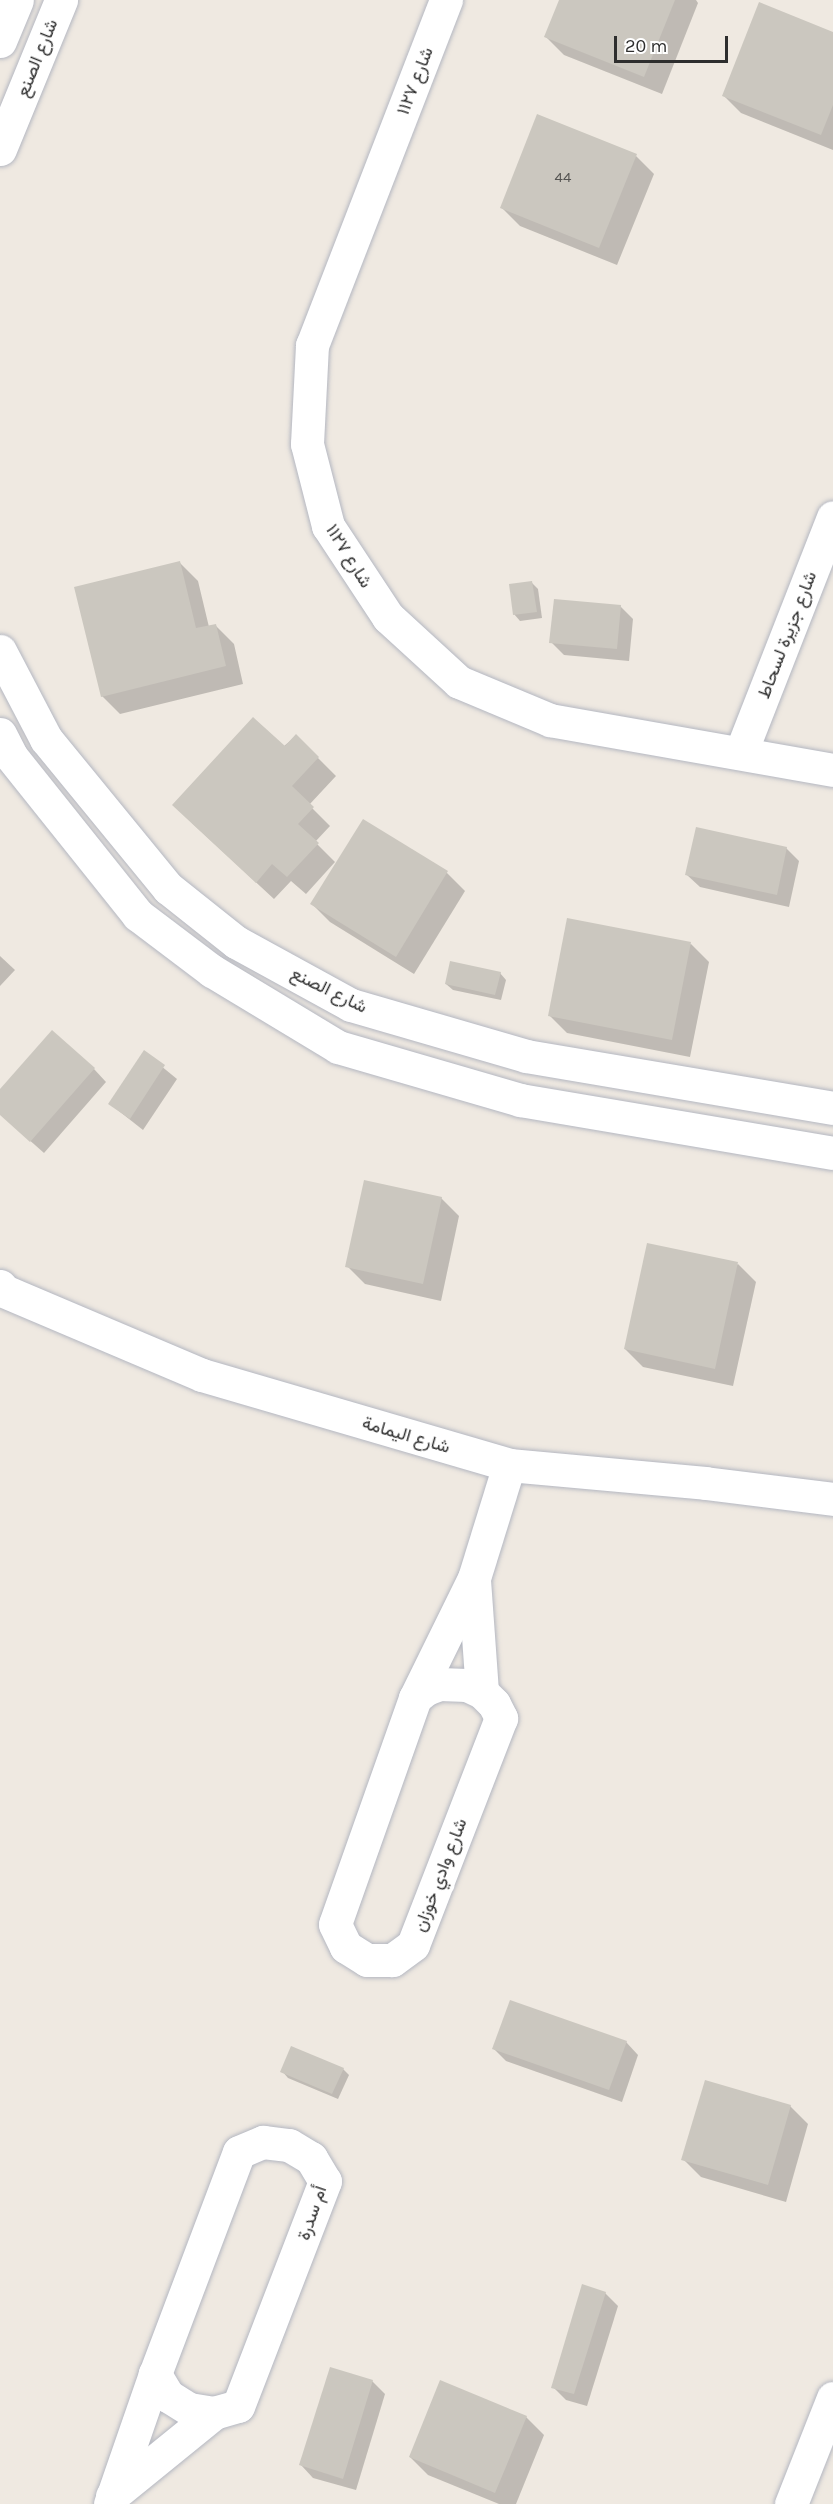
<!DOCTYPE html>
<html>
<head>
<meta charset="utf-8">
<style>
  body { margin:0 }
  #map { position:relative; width:833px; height:2504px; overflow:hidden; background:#efe9e1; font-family:Karla,Vazirmatn,sans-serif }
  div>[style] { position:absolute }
  .shadow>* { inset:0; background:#0003 }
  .building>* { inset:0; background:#cbc7bf }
  .roads { filter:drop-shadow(0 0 2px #b4b7c1) drop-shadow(0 0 2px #b4b7c1) }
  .street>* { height:33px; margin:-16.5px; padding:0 16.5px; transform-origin:16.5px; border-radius:16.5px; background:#fff }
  span { translate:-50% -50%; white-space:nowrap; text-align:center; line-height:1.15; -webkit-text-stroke:6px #fff; paint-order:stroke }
  .number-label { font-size:15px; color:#555452 }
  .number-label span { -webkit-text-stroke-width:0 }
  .street-label { font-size:18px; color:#2e2e2e }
  .scale { position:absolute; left:614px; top:36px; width:114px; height:27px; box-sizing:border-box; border:3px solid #2e2e2e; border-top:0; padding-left:8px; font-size:18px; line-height:21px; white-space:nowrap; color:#2e2e2e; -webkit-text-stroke:4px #fff; paint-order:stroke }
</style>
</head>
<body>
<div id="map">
  <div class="shadow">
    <i style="clip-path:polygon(561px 0,696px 0,698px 3px,662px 94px,564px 55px,546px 37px)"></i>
    <i style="clip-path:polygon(833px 33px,833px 150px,741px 113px,723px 95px)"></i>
    <i style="clip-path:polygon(636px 156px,654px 174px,617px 265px,520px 226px,502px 208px)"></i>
    <i style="clip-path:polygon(180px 563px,198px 581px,209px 627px,216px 626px,234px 644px,243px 684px,120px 714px,102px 696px)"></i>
    <i style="clip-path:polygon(532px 583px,538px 589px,542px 618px,520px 621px,514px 614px)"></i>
    <i style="clip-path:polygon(620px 606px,633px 619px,629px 661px,564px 655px,551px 642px)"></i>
    <i style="clip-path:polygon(296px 736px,336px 776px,309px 805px,330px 826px,315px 842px,335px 862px,306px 894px,291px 881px,274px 899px,192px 823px)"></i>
    <i style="clip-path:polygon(363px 821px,447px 873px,465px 891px,414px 974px,330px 922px,312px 904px)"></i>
    <i style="clip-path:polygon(786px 848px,799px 861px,789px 907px,700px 887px,687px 875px)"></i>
    <i style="clip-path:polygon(691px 944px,709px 962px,690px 1057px,567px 1033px,549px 1015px)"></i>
    <i style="clip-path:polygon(0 956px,15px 970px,0 986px)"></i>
    <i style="clip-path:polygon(500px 973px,506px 980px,501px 1000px,453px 990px,446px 984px)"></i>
    <i style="clip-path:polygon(144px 1052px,177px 1079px,143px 1130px,110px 1104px)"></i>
    <i style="clip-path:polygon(94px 1069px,106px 1082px,44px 1153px,0 1114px,0 1091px)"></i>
    <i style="clip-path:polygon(441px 1198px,459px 1216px,441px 1301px,365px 1284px,347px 1266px)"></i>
    <i style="clip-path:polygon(738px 1264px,756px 1282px,733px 1386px,643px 1367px,625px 1349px)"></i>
    <i style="clip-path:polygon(626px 2042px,638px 2055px,622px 2102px,506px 2061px,494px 2049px)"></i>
    <i style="clip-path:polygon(343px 2069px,349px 2075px,338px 2099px,288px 2078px,282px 2071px)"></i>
    <i style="clip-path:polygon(790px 2106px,808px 2124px,786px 2202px,701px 2177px,683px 2159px)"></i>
    <i style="clip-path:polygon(605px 2293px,618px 2306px,587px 2406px,566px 2400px,553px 2387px)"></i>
    <i style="clip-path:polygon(372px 2381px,385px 2394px,356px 2490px,313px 2478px,301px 2465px)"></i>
    <i style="clip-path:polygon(526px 2417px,544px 2435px,516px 2504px,499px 2504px,428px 2475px,410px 2457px)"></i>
  </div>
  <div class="building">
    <i style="clip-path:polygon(559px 0,675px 0,644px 77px,544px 37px)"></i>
    <i style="clip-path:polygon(759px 2px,833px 32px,833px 105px,821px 135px,722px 96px)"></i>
    <i style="clip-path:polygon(537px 114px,637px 154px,599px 248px,500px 208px)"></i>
    <i style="clip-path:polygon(180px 561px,196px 628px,216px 624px,226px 666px,101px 697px,74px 587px)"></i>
    <i style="clip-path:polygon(532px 581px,537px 612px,513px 615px,509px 584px)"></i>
    <i style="clip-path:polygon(554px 599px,621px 605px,617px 649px,549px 643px)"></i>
    <i style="clip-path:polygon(253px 717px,285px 746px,296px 734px,319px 757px,292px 786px,314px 807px,298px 824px,319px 843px,287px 877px,272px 864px,256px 883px,172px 805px)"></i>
    <i style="clip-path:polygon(363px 819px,448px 871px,396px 957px,310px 904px)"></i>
    <i style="clip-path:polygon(696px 827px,787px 847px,777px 895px,685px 875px)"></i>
    <i style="clip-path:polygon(567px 918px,691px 942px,672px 1040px,548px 1016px)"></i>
    <i style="clip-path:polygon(450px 961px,501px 972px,495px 995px,445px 984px)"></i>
    <i style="clip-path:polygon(52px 1030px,95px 1068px,30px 1142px,0 1115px,0 1089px)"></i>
    <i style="clip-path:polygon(144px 1050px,165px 1065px,130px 1119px,108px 1104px)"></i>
    <i style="clip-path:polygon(364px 1180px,442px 1197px,423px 1284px,345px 1267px)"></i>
    <i style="clip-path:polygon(647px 1243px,738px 1262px,715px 1369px,624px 1349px)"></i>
    <i style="clip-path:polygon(510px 2000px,627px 2041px,609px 2090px,492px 2049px)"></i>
    <i style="clip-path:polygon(291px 2046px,344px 2068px,332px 2094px,280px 2072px)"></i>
    <i style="clip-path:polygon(705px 2080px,791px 2105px,768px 2185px,681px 2160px)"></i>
    <i style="clip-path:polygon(582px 2284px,606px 2292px,574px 2394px,551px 2388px)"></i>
    <i style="clip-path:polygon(330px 2367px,373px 2380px,343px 2479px,299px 2465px)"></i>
    <i style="clip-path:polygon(440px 2380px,527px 2416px,495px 2493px,409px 2457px)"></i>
  </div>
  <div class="roads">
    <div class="street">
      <i style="left:446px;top:0;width:370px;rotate:111.2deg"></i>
      <i style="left:312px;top:345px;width:99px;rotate:92.9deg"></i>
      <i style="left:307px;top:444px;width:85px;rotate:75.6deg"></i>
      <i style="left:328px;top:526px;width:109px;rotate:56.6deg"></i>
      <i style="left:388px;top:617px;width:96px;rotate:42.5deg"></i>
      <i style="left:459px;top:682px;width:99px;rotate:22.7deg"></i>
      <i style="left:550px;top:720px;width:287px;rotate:10deg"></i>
      <i style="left:0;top:41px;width:44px;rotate:-67.5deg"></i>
      <i style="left:0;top:149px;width:161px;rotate:-67.7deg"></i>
      <i style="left:0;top:651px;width:99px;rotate:62.4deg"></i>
      <i style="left:46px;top:739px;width:193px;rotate:50.7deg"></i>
      <i style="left:168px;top:888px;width:87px;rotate:38.5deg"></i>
      <i style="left:236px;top:942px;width:131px;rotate:28.7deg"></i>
      <i style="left:351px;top:1005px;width:182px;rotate:16.2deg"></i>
      <i style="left:526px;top:1056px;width:311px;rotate:9.6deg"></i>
      <i style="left:0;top:734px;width:25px;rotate:63deg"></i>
      <i style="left:11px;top:756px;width:203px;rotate:51.4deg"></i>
      <i style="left:138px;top:915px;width:93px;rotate:37.1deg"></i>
      <i style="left:212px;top:971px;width:147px;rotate:31.1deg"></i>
      <i style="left:338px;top:1047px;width:190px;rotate:16.2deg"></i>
      <i style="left:520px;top:1100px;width:317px;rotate:9.6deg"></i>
      <i style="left:741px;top:752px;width:252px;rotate:-68.6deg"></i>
      <i style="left:0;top:1286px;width:6px;rotate:51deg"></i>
      <i style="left:4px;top:1291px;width:215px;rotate:23deg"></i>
      <i style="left:202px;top:1375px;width:320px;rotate:16.3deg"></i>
      <i style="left:509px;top:1465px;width:197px;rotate:5.2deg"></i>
      <i style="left:705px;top:1483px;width:129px;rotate:7.1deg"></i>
      <i style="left:474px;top:1580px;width:112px;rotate:85.9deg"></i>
      <i style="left:415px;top:1698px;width:14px;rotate:-39deg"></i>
      <i style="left:426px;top:1689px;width:14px;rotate:-21deg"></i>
      <i style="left:439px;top:1684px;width:28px;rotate:2deg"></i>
      <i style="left:467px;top:1685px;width:17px;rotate:25deg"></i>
      <i style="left:482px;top:1692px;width:17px;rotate:45deg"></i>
      <i style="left:494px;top:1704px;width:16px;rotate:63deg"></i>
      <i style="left:501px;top:1718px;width:243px;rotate:111.2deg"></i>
      <i style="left:413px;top:1945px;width:26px;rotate:144deg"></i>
      <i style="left:392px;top:1960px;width:25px;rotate:180deg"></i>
      <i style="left:367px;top:1960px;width:25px;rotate:-148deg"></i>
      <i style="left:346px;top:1947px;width:25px;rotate:-116deg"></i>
      <i style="left:335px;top:1924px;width:240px;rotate:-70.5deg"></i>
      <i style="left:415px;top:1698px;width:134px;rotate:-63.8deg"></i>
      <i style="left:474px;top:1578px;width:118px;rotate:-72.8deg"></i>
      <i style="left:112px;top:2496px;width:132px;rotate:-39.1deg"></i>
      <i style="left:110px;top:2504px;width:138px;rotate:-70.9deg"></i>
      <i style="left:155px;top:2374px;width:237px;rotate:-69.3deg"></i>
      <i style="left:239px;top:2152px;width:26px;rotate:-23deg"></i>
      <i style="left:263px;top:2142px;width:26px;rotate:7deg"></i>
      <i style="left:289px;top:2145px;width:26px;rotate:31deg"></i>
      <i style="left:311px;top:2158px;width:27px;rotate:59deg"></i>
      <i style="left:325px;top:2181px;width:241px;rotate:111.1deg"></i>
      <i style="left:238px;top:2406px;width:25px;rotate:164deg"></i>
      <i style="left:214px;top:2413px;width:25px;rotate:-171deg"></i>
      <i style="left:189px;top:2409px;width:25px;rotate:-148deg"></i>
      <i style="left:168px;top:2396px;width:26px;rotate:-121deg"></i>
      <i style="left:791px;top:2504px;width:114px;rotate:-68.4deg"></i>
    </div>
  </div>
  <div class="number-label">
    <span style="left:563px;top:178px">44</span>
  </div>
  <div class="street-label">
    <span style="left:37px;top:58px;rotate:-68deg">شارع الصنع</span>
    <span style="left:415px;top:81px;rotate:-69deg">شارع ١١٢٧</span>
    <span style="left:349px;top:556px;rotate:58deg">شارع ١١٢٧</span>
    <span style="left:787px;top:635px;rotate:-69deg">شارع جزيرة لسحاط</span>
    <span style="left:329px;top:990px;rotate:26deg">شارع الصنع</span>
    <span style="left:406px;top:1435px;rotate:16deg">شارع اليمامة</span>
    <span style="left:440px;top:1875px;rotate:-69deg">شارع وادي خوزان</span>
    <span style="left:312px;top:2213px;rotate:-71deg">أم سدرة</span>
  </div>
  <div class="scale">20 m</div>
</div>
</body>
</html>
